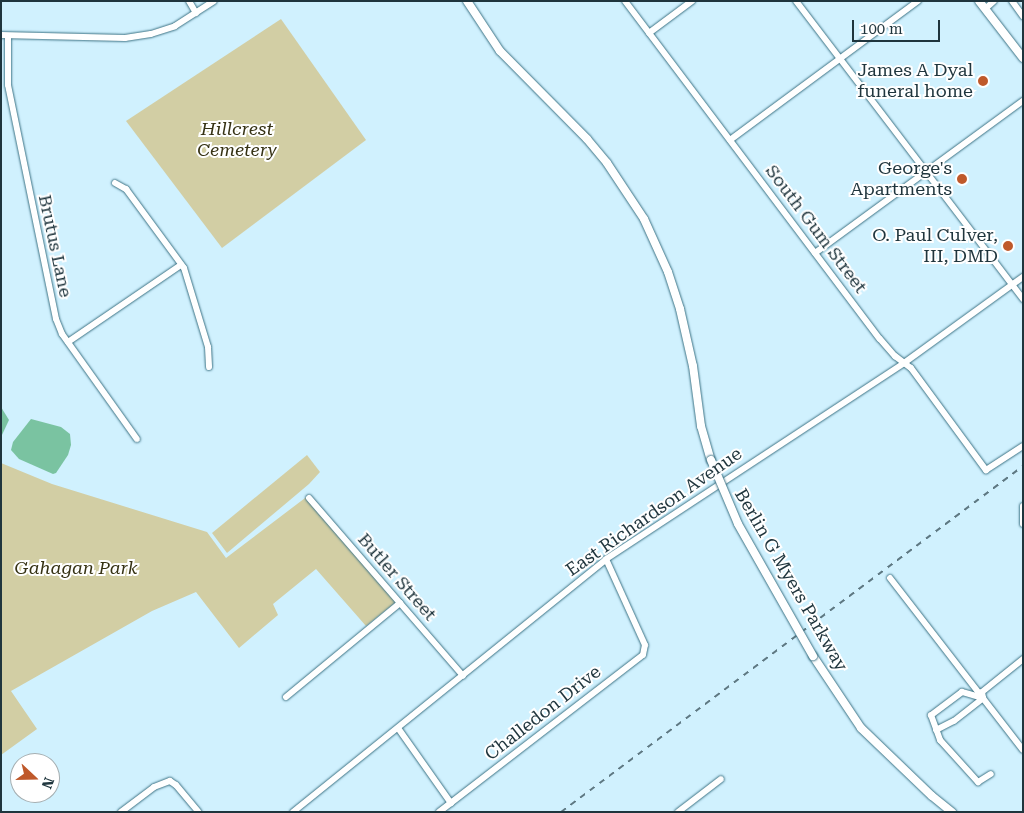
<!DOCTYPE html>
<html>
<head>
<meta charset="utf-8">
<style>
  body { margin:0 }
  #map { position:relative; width:1024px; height:813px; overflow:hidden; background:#d0f1fe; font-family:"Roboto Serif",serif }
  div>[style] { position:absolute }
  .green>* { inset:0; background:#d2cea4 }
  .water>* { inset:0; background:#7ac3a1 }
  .roads { filter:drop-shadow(0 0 1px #3d7385) drop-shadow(0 0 1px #3d7385) }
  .minor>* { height:6px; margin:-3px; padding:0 3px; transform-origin:3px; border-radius:3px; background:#fff }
  .major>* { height:8px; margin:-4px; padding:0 4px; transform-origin:4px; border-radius:4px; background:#fff }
  .rail>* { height:2px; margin-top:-1px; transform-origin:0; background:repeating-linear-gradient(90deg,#5e7882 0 6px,transparent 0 12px) }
  .bridges { filter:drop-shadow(0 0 1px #3d7385) drop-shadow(0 0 1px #3d7385) }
  .major-bridge>* { height:8px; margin:-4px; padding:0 4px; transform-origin:4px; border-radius:4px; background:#fff }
  .dots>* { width:14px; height:14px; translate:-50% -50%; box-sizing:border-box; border:2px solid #fff; border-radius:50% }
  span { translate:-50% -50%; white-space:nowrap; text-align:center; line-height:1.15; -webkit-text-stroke:4px #fff; paint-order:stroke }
  .poi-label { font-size:18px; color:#1f353d }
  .right { translate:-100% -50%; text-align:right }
  .park-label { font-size:18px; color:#363214; font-style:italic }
  .street-label { font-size:18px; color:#1f353d }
  .frame { position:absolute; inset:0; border:2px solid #1f353d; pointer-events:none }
  .north { position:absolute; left:10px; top:753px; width:50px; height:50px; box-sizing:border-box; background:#fff; border:1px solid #a5aeb1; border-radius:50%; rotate:111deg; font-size:14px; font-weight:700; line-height:20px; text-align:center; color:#1f353d }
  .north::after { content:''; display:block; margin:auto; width:18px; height:22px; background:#bf592b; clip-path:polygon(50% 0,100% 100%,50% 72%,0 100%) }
  .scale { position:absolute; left:852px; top:20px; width:88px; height:22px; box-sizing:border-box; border:2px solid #1f353d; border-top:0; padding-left:6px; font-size:15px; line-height:18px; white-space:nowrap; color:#1f353d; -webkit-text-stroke:4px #fff; paint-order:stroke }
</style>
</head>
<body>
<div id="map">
  <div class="green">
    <i style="clip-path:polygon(281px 19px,366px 140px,222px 248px,126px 121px)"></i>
    <i style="clip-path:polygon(307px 455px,320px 472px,309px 484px,227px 553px,212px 533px)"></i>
    <i style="clip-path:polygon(1px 463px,52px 484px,207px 532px,226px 558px,309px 495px,396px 602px,366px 626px,316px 569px,273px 604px,278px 615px,239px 648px,196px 592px,152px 611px,11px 691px,37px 729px,1px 755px)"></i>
  </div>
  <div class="water">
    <i style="clip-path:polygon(1px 407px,9px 420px,1px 437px)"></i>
    <i style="clip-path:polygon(31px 419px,61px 427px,70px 434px,71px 445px,68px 455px,56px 473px,53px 474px,19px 459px,11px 450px,13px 442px)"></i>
  </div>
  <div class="roads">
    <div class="minor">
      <i style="left:189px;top:1px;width:14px;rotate:60deg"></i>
      <i style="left:625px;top:1px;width:423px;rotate:53deg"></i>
      <i style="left:880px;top:339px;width:23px;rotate:49deg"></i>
      <i style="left:895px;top:356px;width:20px;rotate:37deg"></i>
      <i style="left:911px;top:368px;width:127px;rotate:53.7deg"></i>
      <i style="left:986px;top:470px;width:44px;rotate:-33deg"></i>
      <i style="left:796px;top:1px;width:375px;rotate:52.7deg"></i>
      <i style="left:1012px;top:1px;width:19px;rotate:54deg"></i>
      <i style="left:985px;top:9px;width:12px;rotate:-42deg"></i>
      <i style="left:649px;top:33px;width:54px;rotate:-36.7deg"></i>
      <i style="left:1px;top:35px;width:124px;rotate:1.4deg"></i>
      <i style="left:125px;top:38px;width:26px;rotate:-9deg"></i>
      <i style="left:151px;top:34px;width:25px;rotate:-18deg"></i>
      <i style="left:175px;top:26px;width:46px;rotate:-32.7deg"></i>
      <i style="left:8px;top:36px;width:49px;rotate:90deg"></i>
      <i style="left:8px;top:85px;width:239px;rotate:78.4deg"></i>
      <i style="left:56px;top:319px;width:16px;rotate:68deg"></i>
      <i style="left:62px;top:334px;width:129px;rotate:54.5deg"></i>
      <i style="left:730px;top:140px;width:234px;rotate:-36.5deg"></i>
      <i style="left:115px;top:183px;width:13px;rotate:29deg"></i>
      <i style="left:126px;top:189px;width:98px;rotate:53.7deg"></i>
      <i style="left:184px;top:268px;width:83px;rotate:73.1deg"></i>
      <i style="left:208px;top:347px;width:20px;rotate:87deg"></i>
      <i style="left:815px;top:253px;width:258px;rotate:-36.2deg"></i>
      <i style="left:68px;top:342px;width:137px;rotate:-34.3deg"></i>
      <i style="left:309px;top:498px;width:235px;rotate:49.1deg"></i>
      <i style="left:1023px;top:506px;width:18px;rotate:90deg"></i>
      <i style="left:890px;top:578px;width:217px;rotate:52.3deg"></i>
      <i style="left:286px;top:697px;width:148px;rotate:-39.5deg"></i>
      <i style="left:983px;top:698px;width:22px;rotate:-164deg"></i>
      <i style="left:962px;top:692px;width:39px;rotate:143deg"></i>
      <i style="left:931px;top:715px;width:27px;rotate:70deg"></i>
      <i style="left:940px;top:740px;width:57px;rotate:47.9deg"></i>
      <i style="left:978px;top:782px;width:15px;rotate:-32deg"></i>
      <i style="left:398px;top:728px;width:92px;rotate:54.8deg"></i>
      <i style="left:936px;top:730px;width:20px;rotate:-27deg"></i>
      <i style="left:954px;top:721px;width:37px;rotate:-38deg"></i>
      <i style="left:983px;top:698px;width:6px;rotate:-99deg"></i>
      <i style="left:982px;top:692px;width:53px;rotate:-38.8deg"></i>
      <i style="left:121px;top:812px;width:41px;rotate:-37.1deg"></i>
      <i style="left:154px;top:787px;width:17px;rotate:-21deg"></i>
      <i style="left:170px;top:781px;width:7px;rotate:34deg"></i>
      <i style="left:176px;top:785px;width:35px;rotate:50deg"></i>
      <i style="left:293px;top:812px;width:402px;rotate:-38.9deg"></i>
      <i style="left:606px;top:559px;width:357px;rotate:-33.3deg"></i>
      <i style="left:904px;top:363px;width:147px;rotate:-35.9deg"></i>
      <i style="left:439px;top:812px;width:257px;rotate:-37.6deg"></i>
      <i style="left:643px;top:655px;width:10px;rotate:-79deg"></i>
      <i style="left:645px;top:645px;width:94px;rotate:-114.4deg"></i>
      <i style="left:678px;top:812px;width:54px;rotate:-37.5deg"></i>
    </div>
    <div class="major">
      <i style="left:467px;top:1px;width:60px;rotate:56.6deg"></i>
      <i style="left:500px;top:51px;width:124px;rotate:45.3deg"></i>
      <i style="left:587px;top:139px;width:31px;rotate:50deg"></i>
      <i style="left:607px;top:163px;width:67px;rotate:56.5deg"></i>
      <i style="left:644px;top:219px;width:58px;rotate:65.6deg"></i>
      <i style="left:668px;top:272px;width:39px;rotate:72deg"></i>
      <i style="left:680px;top:309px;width:58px;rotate:77.2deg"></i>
      <i style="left:693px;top:366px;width:61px;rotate:82.4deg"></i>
      <i style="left:701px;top:426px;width:35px;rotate:74deg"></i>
      <i style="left:979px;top:1px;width:72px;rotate:52.3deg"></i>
      <i style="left:813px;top:656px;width:87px;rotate:56.3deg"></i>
      <i style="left:861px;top:728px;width:98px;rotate:43.8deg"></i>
      <i style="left:932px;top:796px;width:26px;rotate:39deg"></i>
    </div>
  </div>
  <div class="rail">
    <i style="left:561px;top:812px;width:577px;rotate:-36.83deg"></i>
  </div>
  <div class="bridges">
    <div class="major-bridge">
      <i style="left:711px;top:460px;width:69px;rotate:67.1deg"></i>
      <i style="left:738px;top:524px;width:152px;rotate:60.4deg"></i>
    </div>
  </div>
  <div class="dots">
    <i style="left:983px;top:81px;background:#bf592b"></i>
    <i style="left:962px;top:179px;background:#bf592b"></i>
    <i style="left:1008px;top:246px;background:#bf592b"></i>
  </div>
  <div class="poi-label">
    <span class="right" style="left:973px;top:81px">James A Dyal<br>funeral home</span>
    <span class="right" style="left:952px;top:179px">George's<br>Apartments</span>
    <span class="right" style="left:998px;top:246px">O. Paul Culver,<br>III, DMD</span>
  </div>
  <div class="park-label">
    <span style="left:237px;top:140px">Hillcrest<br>Cemetery</span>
    <span style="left:76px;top:568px">Gahagan Park</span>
  </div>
  <div class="street-label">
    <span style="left:816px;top:229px;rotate:53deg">South Gum Street</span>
    <span style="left:55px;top:246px;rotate:78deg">Brutus Lane</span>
    <span style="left:654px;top:512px;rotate:-35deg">East Richardson Avenue</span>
    <span style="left:397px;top:577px;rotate:49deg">Butler Street</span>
    <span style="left:791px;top:580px;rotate:60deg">Berlin G Myers Parkway</span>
    <span style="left:543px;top:713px;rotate:-38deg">Challedon Drive</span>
  </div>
  <div class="frame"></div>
  <div class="north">N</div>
  <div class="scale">100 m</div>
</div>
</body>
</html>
